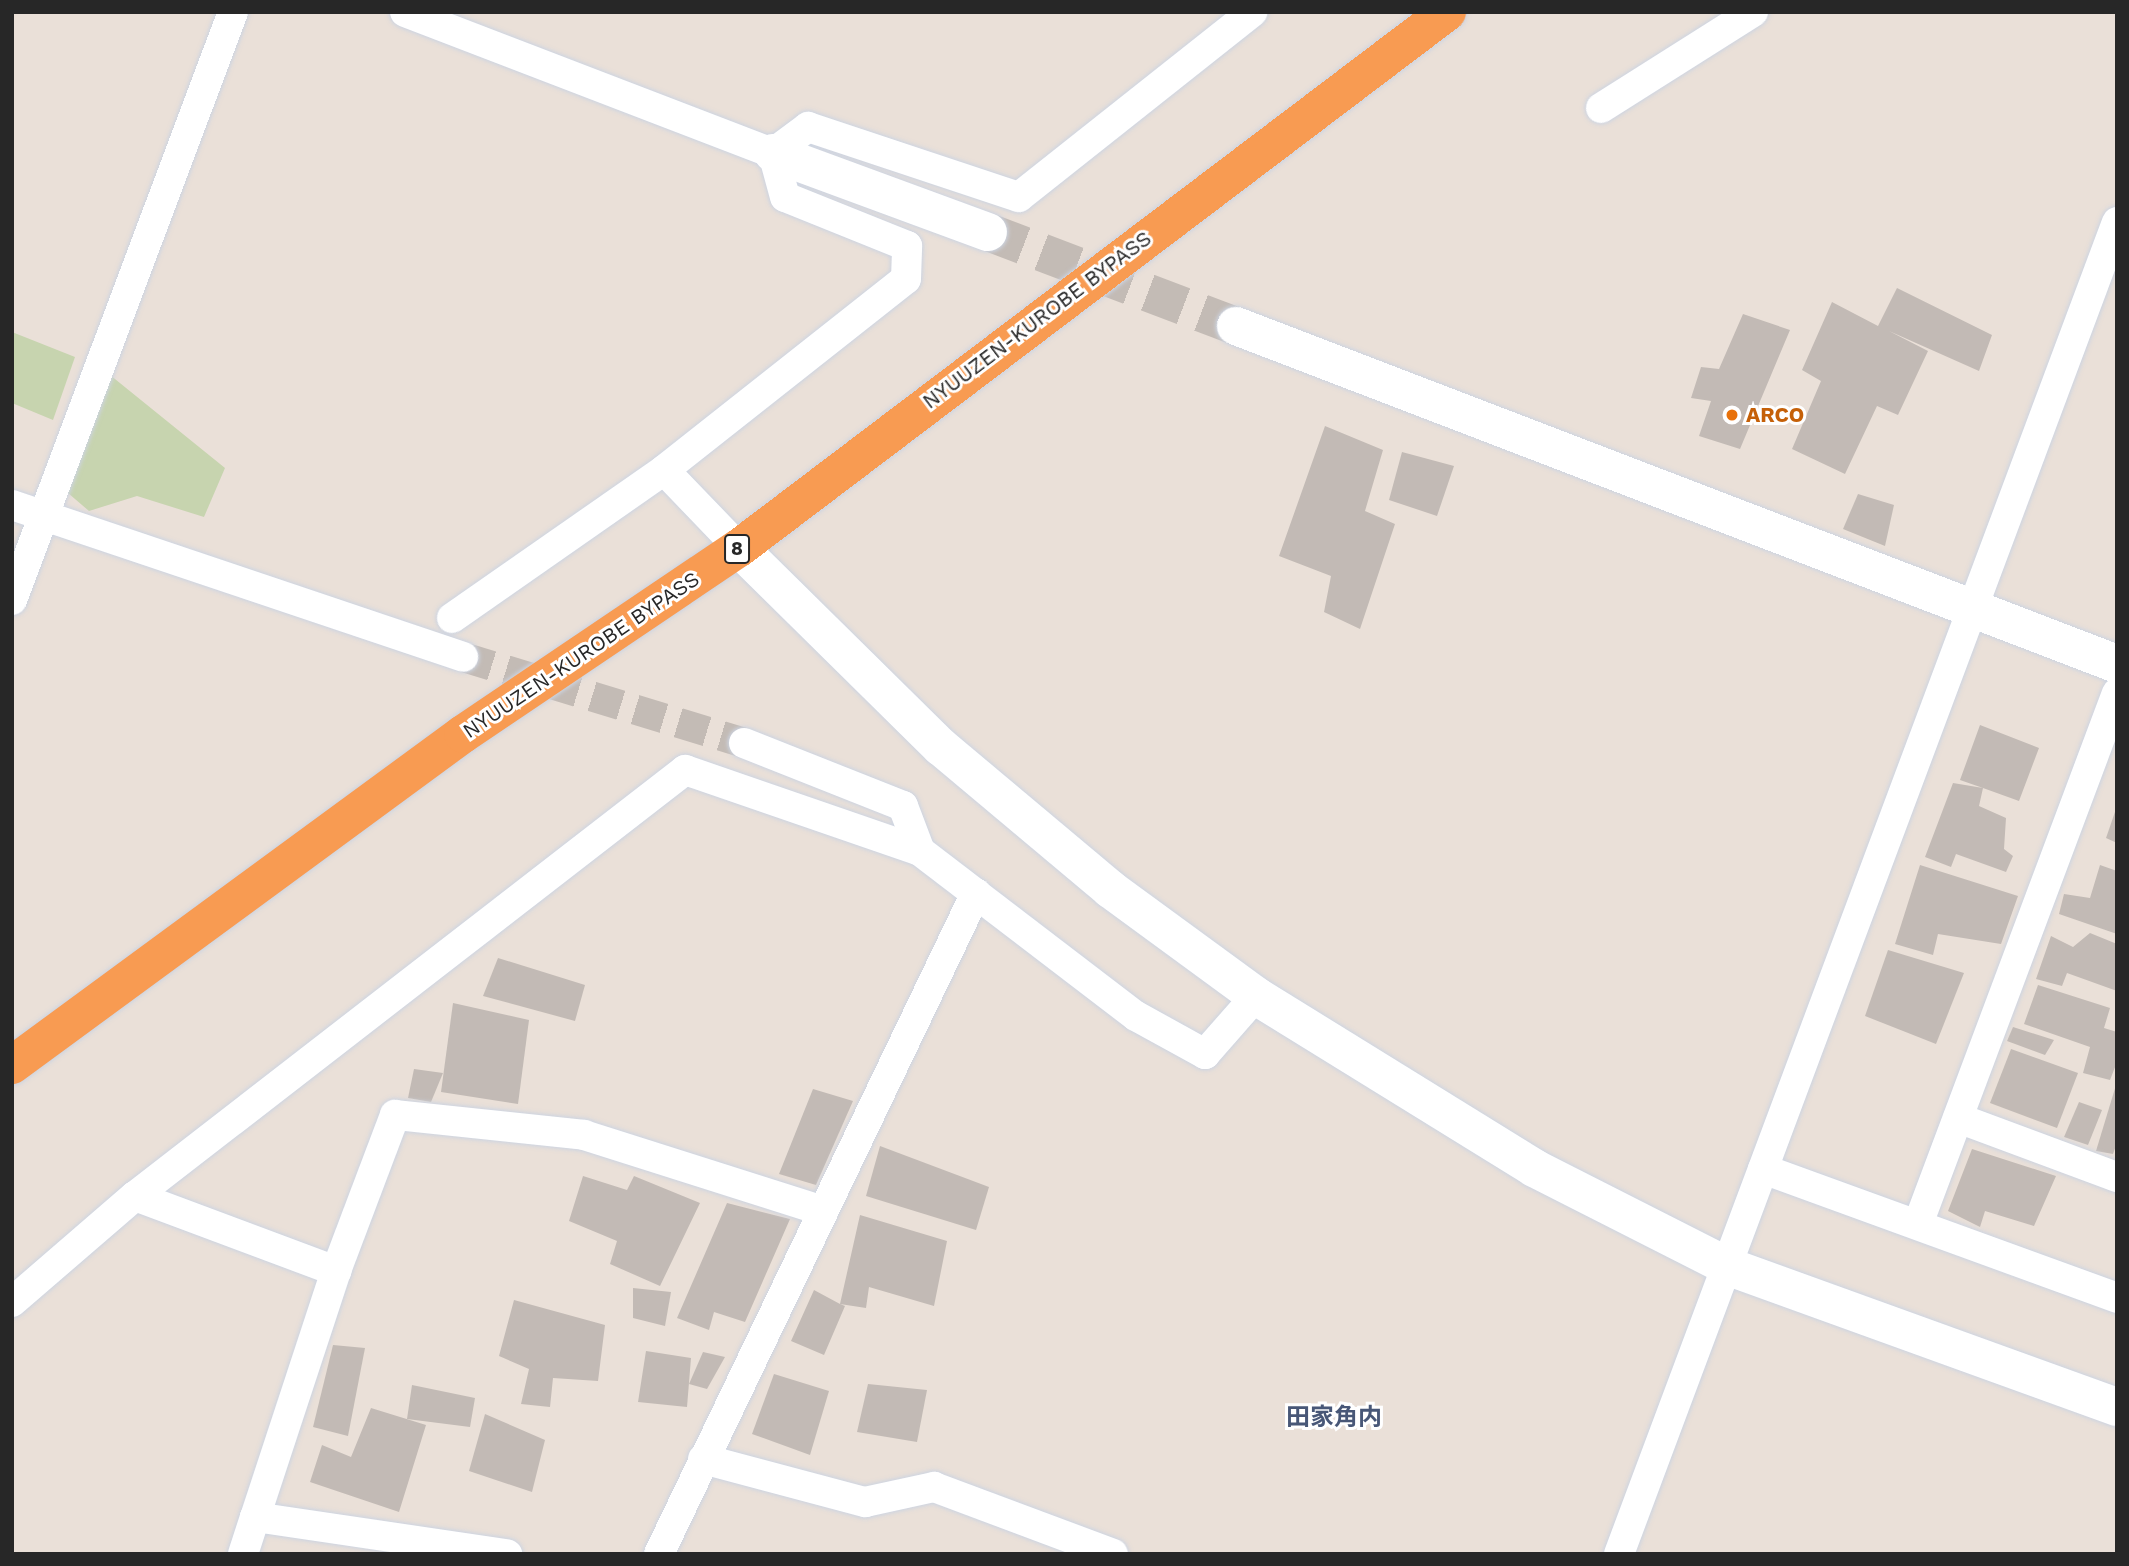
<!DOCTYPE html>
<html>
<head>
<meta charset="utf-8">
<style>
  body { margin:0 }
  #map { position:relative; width:2129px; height:1566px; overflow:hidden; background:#eae0d8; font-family:"Work Sans","Noto Sans JP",sans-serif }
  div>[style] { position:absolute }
  .cemetery>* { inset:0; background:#c7d4af }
  .building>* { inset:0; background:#c2bab5 }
  .minor-tunnel>* { height:30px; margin-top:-15px; transform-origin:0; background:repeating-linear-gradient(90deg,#c3bbb5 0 30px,transparent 0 45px) }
  .tertiary-tunnel>* { height:38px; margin-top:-19px; transform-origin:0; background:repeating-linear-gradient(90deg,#c3bbb5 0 38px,transparent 0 57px) }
  .roads { filter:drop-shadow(0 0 2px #cdd4e1) drop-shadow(0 0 2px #cdd4e1) }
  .minor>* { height:30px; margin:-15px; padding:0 15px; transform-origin:15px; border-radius:15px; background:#fff }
  .tertiary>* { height:38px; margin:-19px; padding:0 19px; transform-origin:19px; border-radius:19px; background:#fff }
  .trunk>* { height:38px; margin:-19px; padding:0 19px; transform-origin:19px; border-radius:19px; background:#f89b52 }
  .dots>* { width:19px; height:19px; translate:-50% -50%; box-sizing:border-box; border:4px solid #fff; border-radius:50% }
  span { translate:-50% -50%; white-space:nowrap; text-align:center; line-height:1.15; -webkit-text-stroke:6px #fff; paint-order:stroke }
  .shield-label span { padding:2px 5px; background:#fff; border:2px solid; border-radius:5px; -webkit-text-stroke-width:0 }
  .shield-label { font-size:19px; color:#272727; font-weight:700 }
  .street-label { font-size:21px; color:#272727 }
  .food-label { font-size:21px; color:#c56008; font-weight:700 }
  .left { translate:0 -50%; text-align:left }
  .quarter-label { font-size:24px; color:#485777; font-weight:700 }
  .frame { position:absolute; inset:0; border:14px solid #272727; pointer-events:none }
</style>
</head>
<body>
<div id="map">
  <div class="cemetery">
    <i style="clip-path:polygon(12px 332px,75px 357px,53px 420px,12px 403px)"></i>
    <i style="clip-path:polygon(110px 375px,225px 468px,204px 517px,137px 496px,89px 511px,68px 493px)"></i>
  </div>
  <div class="building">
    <i style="clip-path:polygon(1897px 288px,1992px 335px,1979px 371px,1889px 331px,1928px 351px,1898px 415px,1877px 406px,1845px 474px,1792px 449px,1821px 381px,1802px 370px,1832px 302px,1878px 326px)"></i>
    <i style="clip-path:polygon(1743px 314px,1790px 330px,1740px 449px,1699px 436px,1711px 401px,1691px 398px,1701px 367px,1719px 369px)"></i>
    <i style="clip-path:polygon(1325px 426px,1383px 450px,1365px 511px,1395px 524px,1360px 629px,1324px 612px,1331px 576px,1279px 556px)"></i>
    <i style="clip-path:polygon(1402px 452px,1454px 466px,1437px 516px,1389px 500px)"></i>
    <i style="clip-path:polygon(1858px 494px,1894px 505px,1885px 546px,1843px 529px)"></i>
    <i style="clip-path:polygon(1980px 725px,2039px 748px,2019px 801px,1983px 788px,1979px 806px,2006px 818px,2004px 849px,2013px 856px,2006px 872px,1956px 854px,1951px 867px,1925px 857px,1953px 783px,1983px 788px,1960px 780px)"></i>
    <i style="clip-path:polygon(2116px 809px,2117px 809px,2117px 843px,2106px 838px)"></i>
    <i style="clip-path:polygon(1920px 865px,2018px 896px,2001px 944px,1938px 934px,1933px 955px,1895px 944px)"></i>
    <i style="clip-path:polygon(2100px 865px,2117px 871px,2117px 934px,2059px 914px,2064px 894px,2090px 898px)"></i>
    <i style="clip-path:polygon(2090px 933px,2117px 944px,2117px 991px,2067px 973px,2062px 986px,2036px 979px,2051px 936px,2073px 947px)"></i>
    <i style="clip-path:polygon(1888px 950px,1964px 973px,1936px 1044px,1865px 1016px)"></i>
    <i style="clip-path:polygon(498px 958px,585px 985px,575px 1021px,483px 996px)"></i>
    <i style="clip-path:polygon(2038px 985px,2110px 1008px,2104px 1028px,2117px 1032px,2117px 1062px,2110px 1080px,2083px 1073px,2090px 1047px,2024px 1024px)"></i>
    <i style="clip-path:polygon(453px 1003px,529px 1020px,518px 1104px,441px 1092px)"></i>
    <i style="clip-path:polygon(2013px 1027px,2054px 1040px,2045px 1055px,2007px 1041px)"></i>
    <i style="clip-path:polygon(2011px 1049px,2078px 1073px,2057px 1128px,1990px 1103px)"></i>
    <i style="clip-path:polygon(414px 1069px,443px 1073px,431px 1102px,408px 1098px)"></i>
    <i style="clip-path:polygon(2116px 1085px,2117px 1143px,2113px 1154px,2096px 1151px)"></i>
    <i style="clip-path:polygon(813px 1089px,853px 1101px,816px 1185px,779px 1174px)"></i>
    <i style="clip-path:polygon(2079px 1102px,2102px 1110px,2088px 1145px,2064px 1137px)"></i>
    <i style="clip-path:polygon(880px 1146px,989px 1187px,976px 1230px,866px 1196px)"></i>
    <i style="clip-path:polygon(1972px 1149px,2056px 1176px,2034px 1226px,1985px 1211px,1980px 1227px,1948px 1211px)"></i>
    <i style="clip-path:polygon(583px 1176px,627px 1190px,634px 1176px,700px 1203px,660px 1286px,610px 1264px,617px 1241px,569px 1221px)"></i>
    <i style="clip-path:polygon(727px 1203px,790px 1219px,745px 1322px,714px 1312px,709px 1330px,677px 1318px)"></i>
    <i style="clip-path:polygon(860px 1215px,947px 1241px,934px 1306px,869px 1287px,866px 1308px,840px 1304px,845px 1306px,824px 1355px,791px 1341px,814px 1290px,840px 1304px)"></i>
    <i style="clip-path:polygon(633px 1288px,671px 1292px,665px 1326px,633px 1318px)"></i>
    <i style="clip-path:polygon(514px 1300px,605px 1325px,598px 1381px,553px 1378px,550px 1407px,521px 1404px,529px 1369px,499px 1356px)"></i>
    <i style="clip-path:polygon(333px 1345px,365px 1348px,348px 1436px,313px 1427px)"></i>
    <i style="clip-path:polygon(646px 1351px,691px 1358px,687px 1407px,638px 1402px)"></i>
    <i style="clip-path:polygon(703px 1352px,725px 1357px,707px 1389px,689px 1384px)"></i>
    <i style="clip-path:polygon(774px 1374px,829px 1391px,810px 1455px,752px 1434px)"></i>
    <i style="clip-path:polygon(868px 1384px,927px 1390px,917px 1442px,857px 1432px)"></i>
    <i style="clip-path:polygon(412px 1385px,475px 1398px,470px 1427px,407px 1419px)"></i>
    <i style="clip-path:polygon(371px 1408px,426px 1425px,399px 1512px,310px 1482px,322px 1445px,351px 1457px)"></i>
    <i style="clip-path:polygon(485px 1414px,545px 1440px,532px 1492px,469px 1471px)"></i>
  </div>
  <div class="minor-tunnel">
    <i style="left:463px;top:657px;width:294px;rotate:17deg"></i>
  </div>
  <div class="tertiary-tunnel">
    <i style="left:988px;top:232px;width:265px;rotate:20.8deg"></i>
  </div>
  <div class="roads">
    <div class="minor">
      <i style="left:405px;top:12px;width:394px;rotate:21deg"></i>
      <i style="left:1601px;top:108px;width:180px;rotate:-32.3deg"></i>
      <i style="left:773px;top:153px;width:44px;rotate:-36.6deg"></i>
      <i style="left:808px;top:127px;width:222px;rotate:18.4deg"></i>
      <i style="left:1019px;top:197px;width:298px;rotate:-38.4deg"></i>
      <i style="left:12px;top:505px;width:476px;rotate:18.6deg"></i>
      <i style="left:739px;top:548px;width:108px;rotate:-133.9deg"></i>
      <i style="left:664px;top:470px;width:308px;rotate:-38.3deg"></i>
      <i style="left:906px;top:279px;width:33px;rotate:-88deg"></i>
      <i style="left:907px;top:246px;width:131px;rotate:-158.1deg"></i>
      <i style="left:785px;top:197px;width:46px;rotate:-105.3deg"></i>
      <i style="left:12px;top:600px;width:628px;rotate:-69.4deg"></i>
      <i style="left:452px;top:618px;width:259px;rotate:-34.9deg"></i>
      <i style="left:744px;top:743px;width:171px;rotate:21.6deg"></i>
      <i style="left:903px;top:806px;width:48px;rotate:69.3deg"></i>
      <i style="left:1958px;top:1118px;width:170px;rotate:20.4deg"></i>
      <i style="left:1763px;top:1169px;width:377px;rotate:20deg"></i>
      <i style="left:135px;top:1196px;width:696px;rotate:-37.76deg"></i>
      <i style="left:685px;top:770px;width:249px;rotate:19deg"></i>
      <i style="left:920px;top:851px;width:272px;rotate:37.4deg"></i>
      <i style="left:1136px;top:1016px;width:79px;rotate:28.8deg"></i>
      <i style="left:1205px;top:1054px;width:77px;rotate:-48.7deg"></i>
      <i style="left:1918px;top:1224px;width:567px;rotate:-69.46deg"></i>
      <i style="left:336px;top:1271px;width:167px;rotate:-69.3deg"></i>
      <i style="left:395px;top:1115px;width:190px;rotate:6deg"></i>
      <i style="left:584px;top:1135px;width:251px;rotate:17.6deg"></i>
      <i style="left:12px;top:1302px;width:162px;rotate:-40.8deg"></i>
      <i style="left:135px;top:1196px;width:215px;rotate:20.5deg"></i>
      <i style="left:336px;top:1271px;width:259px;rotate:108.2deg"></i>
      <i style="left:255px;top:1517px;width:255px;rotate:8.4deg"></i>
      <i style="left:703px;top:1459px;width:168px;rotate:14.9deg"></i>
      <i style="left:865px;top:1502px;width:71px;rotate:-12.3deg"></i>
      <i style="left:934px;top:1487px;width:191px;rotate:20.5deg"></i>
      <i style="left:243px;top:1554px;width:39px;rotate:-72deg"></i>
      <i style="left:659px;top:1554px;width:733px;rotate:-64.38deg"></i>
      <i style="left:1619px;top:1554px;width:1422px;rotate:-69.5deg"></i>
    </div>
    <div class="tertiary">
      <i style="left:773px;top:153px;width:229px;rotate:20.2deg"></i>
      <i style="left:1236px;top:326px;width:944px;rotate:20.99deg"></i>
      <i style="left:739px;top:548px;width:284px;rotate:44.6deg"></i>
      <i style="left:941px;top:747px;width:221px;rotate:40deg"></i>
      <i style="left:1110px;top:889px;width:181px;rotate:36.2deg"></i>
      <i style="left:1256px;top:996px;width:327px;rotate:31.7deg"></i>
      <i style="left:1534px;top:1168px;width:216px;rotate:26.9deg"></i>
      <i style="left:1727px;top:1266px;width:415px;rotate:19.9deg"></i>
    </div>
    <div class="trunk">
      <i style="left:12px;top:1065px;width:559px;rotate:-36.28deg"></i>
      <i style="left:463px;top:734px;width:333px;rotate:-34deg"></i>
      <i style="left:739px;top:548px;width:888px;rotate:-37.13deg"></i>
    </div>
  </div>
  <div class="dots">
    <i style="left:1732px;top:415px;background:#e8710a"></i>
  </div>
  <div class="shield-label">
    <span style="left:737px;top:549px">8</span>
  </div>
  <div class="street-label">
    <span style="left:1037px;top:320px;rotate:-37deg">NYUUZEN-KUROBE BYPASS</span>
    <span style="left:581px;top:655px;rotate:-34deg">NYUUZEN-KUROBE BYPASS</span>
  </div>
  <div class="food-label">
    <span class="left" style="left:1746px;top:415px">ARCO</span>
  </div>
  <div class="quarter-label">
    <span style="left:1334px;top:1418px">田家角内</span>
  </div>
  <div class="frame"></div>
</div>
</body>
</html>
